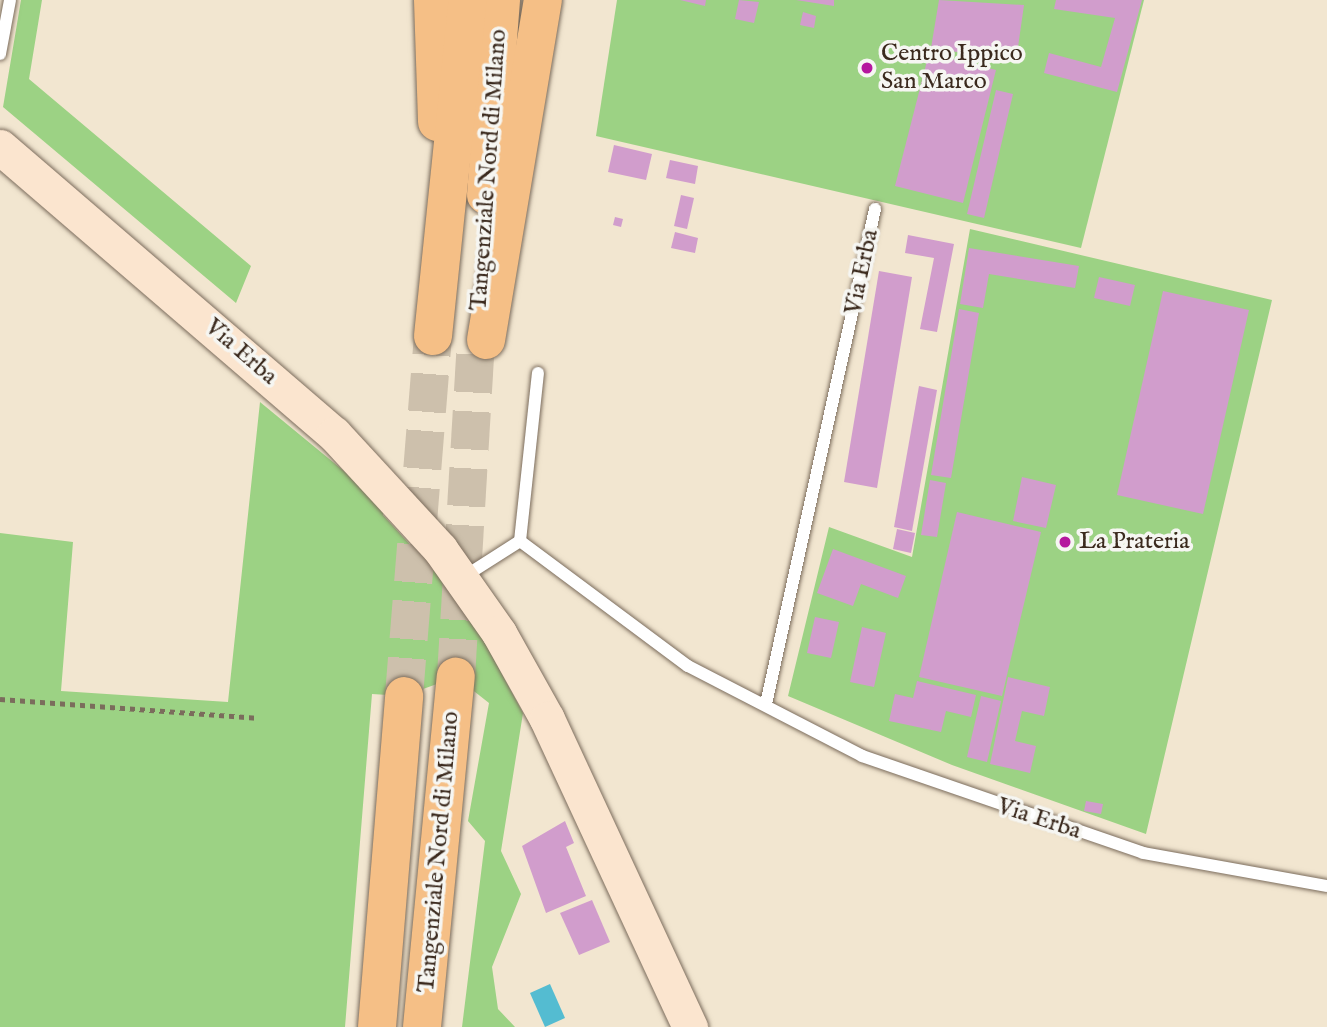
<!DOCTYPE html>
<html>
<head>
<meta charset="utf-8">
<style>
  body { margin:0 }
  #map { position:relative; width:1327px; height:1027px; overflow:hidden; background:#f2e6d0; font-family:"IM FELL English",serif }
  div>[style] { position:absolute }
  .green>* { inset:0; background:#9cd284 }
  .water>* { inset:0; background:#54bcd1 }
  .building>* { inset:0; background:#d19dcc }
  .highway-tunnel>* { height:38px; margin-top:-19px; transform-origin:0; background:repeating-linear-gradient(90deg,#cdc0ac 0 38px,transparent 0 57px) }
  .path>* { height:4.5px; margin-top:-2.25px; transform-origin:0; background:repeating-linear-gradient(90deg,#7b6c5c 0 5px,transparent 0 10px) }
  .roads { filter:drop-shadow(0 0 2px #7b6c5c) drop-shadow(0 0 2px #7b6c5c) }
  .lane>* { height:12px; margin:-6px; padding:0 6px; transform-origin:6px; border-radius:6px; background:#fff }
  .secondary>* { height:35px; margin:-17.5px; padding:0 17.5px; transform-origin:17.5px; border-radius:17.5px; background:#fbe5cf }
  .highway>* { height:38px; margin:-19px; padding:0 19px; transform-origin:19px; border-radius:19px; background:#f5bf86 }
  .dots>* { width:19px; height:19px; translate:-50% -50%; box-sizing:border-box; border:4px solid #f6f6f2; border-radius:50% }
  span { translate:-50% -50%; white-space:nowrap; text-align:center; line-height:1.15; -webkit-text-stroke:7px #f6f6f2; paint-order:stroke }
  .poi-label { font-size:24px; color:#3b2a1e }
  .left { translate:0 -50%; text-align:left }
  .street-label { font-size:24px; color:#3b2a1e }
</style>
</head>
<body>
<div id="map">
  <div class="green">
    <i style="clip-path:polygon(21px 0,42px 0,29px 79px,251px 266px,236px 303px,3px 107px)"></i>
    <i style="clip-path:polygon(617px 0,1144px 0,1081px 248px,596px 136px)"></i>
    <i style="clip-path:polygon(970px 229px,1272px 300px,1146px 834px,952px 765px,788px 696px,829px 527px,912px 557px)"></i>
    <i style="clip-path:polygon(260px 402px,384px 504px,383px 515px,445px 583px,483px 639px,523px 713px,501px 851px,521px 894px,492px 967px,498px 1009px,515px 1027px,462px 1027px,485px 841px,468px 821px,489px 703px,456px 677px,404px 696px,372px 694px,345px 1027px,0 1027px,0 533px,73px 542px,61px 691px,228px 702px)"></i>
  </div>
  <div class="water">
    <i style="clip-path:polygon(550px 984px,565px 1018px,545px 1027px,530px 993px)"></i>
  </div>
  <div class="building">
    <i style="clip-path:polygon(680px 0,706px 0,705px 6px)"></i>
    <i style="clip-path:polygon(739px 0,759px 2px,754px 23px,735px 19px)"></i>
    <i style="clip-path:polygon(796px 0,834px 0,834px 6px)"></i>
    <i style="clip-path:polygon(939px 0,1024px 5px,1016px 61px,931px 48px)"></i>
    <i style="clip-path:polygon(1056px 0,1142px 0,1117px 92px,1044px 73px,1049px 53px,1101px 67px,1115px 18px,1054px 9px)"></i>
    <i style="clip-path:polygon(803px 12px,816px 16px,814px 28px,800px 25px)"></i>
    <i style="clip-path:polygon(929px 53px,996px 70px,963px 203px,895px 186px)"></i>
    <i style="clip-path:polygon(996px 90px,1013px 94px,984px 218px,967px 214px)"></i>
    <i style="clip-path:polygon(614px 145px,652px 154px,646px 180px,608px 172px)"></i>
    <i style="clip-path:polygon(670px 160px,698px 166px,695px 184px,666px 178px)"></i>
    <i style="clip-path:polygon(681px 195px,694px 198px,687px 229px,674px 226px)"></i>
    <i style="clip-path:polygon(615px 217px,623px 219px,621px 227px,613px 225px)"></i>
    <i style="clip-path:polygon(675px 232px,698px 238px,695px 253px,671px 248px)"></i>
    <i style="clip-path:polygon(908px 235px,954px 244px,937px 332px,920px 329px,934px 258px,905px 253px)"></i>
    <i style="clip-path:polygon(969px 248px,1079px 266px,1075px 288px,989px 274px,983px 308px,960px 304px)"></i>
    <i style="clip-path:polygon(879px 271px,912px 277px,877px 488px,844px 482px)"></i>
    <i style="clip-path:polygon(1099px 277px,1135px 285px,1130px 306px,1094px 298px)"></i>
    <i style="clip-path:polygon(1163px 291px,1249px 310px,1203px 514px,1117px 495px)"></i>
    <i style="clip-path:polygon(959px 309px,979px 313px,951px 478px,931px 475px)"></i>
    <i style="clip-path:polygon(919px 386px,937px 390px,912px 531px,894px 527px)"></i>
    <i style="clip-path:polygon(1022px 477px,1056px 485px,1046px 528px,1013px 521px)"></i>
    <i style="clip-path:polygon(930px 480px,946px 483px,937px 537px,921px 535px)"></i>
    <i style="clip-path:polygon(957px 512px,1041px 532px,1002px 696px,919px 677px)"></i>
    <i style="clip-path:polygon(897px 529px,915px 533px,911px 553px,893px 549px)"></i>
    <i style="clip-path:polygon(833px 549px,906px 576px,898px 598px,861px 584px,853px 606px,817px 593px)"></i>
    <i style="clip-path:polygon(815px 617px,839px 622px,831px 658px,807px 653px)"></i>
    <i style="clip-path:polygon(862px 627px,886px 633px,874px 687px,850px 682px)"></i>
    <i style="clip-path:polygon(1008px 677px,1050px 687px,1044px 716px,1022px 711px,1015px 741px,1036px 746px,1030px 773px,990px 764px)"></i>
    <i style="clip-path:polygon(917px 681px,976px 695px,971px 717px,946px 711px,941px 732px,889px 721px,895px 694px,913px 698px)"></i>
    <i style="clip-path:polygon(981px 696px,1001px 701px,987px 762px,967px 757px)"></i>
    <i style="clip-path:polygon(1086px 801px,1103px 804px,1101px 814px,1084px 811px)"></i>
    <i style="clip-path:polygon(565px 821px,574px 843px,566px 847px,586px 896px,546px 913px,522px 846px)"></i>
    <i style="clip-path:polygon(592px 900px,610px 942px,579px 955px,560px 913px)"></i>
  </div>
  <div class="highway-tunnel">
    <i style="left:456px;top:677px;width:337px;rotate:-86.6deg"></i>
    <i style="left:404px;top:696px;width:361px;rotate:-85.4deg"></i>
  </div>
  <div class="path">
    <i style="left:0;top:699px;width:258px;rotate:4.2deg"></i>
  </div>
  <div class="roads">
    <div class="lane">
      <i style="left:0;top:54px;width:55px;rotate:-79.5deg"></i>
      <i style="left:520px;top:541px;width:169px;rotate:-83.9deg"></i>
      <i style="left:462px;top:578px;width:69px;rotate:-32.5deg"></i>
      <i style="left:520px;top:541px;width:209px;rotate:36.7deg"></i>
      <i style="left:688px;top:666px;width:196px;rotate:27.3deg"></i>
      <i style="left:862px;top:756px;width:297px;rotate:19deg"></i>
      <i style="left:1143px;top:853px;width:187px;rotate:10.2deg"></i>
      <i style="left:766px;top:704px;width:507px;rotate:-77.58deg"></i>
    </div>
    <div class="secondary">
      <i style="left:0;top:147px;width:440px;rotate:40.7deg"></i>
      <i style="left:334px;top:434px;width:156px;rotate:47.3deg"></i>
      <i style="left:440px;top:549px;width:103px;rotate:54.9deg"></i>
      <i style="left:499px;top:633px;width:98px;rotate:60.8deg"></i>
      <i style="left:547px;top:719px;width:340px;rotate:65.1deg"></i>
    </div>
    <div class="highway">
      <i style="left:433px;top:0;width:122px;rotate:88.1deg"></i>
      <i style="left:486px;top:195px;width:196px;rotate:-85.6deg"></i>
      <i style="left:433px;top:336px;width:338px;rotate:-84.1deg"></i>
      <i style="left:486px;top:340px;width:345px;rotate:-80.5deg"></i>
      <i style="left:377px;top:1027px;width:332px;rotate:-85.3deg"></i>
      <i style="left:422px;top:1027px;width:352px;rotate:-84.5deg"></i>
    </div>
  </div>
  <div class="dots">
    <i style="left:867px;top:68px;background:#b5179e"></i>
    <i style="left:1065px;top:542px;background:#b5179e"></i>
  </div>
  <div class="poi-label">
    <span class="left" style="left:881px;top:68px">Centro Ippico<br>San Marco</span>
    <span class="left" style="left:1079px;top:542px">La Prateria</span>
  </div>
  <div class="street-label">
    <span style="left:489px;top:170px;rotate:-86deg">Tangenziale Nord di Milano</span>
    <span style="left:862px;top:272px;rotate:-78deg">Via Erba</span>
    <span style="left:241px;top:352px;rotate:41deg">Via Erba</span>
    <span style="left:1039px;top:819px;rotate:18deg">Via Erba</span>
    <span style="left:439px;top:852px;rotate:-85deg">Tangenziale Nord di Milano</span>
  </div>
</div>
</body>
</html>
